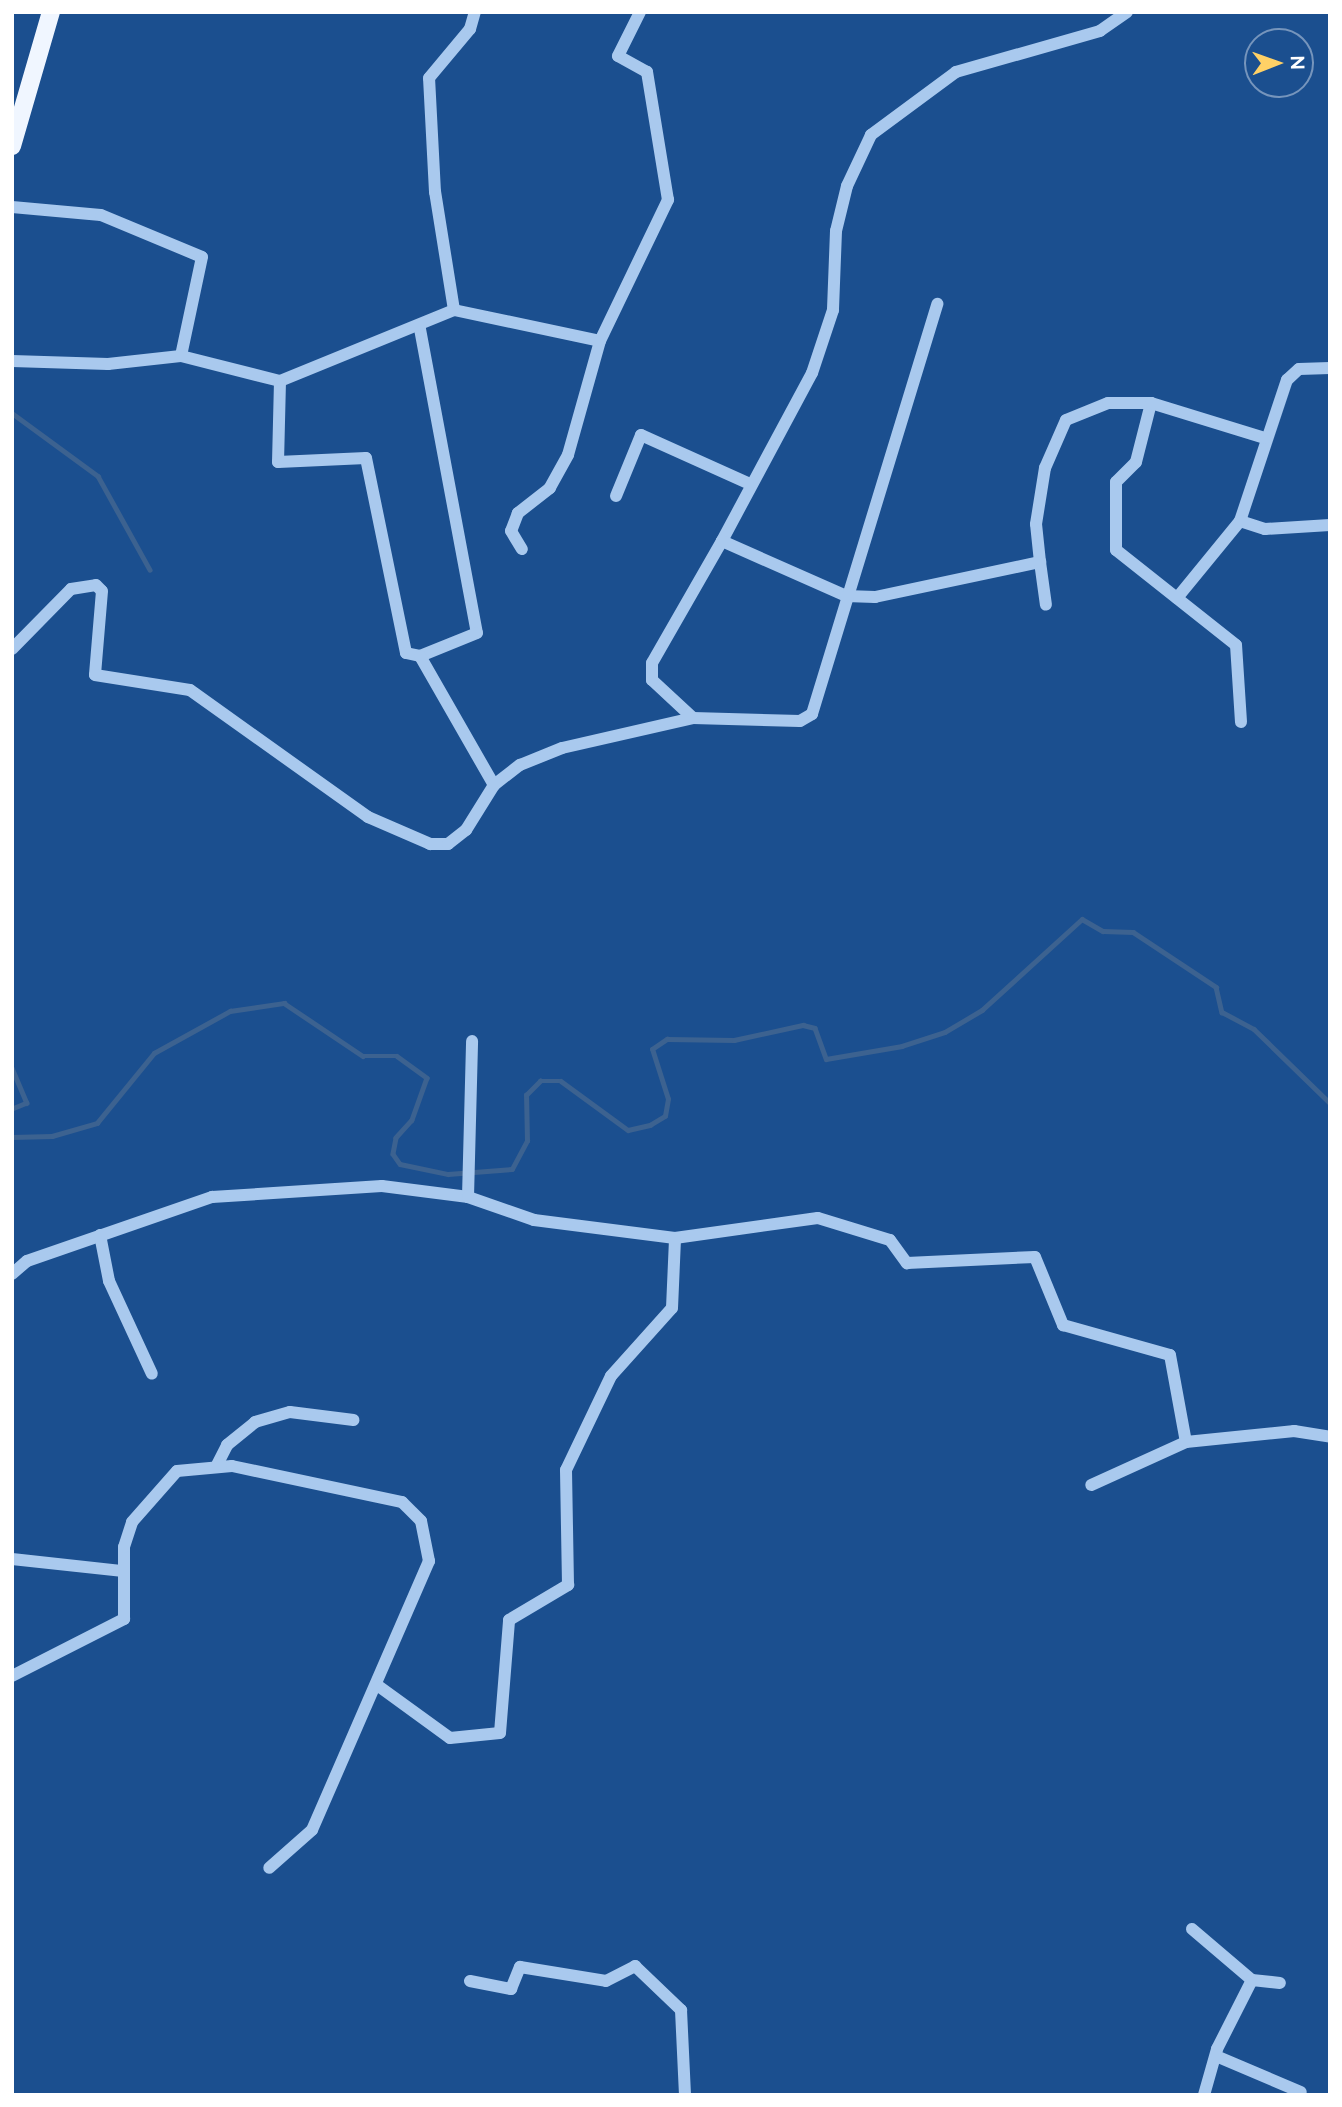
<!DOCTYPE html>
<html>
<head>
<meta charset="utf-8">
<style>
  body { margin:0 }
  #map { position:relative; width:1342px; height:2107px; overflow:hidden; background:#1b4f8f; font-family:Raleway,sans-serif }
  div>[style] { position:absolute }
  .stream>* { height:4.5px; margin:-2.25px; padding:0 2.25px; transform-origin:2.25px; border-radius:2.25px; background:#3c6290 }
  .minor>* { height:12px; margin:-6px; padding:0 6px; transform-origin:6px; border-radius:6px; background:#a9c9ee }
  .major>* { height:18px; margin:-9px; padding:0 9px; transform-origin:9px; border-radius:9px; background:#f0f6ff }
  span { translate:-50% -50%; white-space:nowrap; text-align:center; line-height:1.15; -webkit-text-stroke:5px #1b4f8f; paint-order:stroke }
  .frame { position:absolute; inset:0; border:14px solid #fff; pointer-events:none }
  .north { position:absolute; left:1244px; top:28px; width:70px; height:70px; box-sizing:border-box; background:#1b4f8f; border:2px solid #7695bc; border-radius:50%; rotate:89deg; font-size:19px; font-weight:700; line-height:28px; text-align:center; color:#fff }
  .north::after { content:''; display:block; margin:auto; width:24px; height:32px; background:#ffd166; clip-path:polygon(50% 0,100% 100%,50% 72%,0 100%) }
</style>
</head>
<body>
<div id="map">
  <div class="stream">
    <i style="left:12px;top:413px;width:107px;rotate:36.2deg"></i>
    <i style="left:98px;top:476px;width:107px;rotate:61deg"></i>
    <i style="left:12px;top:1068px;width:38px;rotate:67deg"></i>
    <i style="left:27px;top:1103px;width:16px;rotate:158deg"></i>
    <i style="left:12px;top:1137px;width:40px;rotate:-1.4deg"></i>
    <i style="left:52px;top:1136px;width:47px;rotate:-16.1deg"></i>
    <i style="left:97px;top:1123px;width:90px;rotate:-50.8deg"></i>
    <i style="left:154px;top:1053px;width:87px;rotate:-28.9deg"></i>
    <i style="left:230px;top:1011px;width:55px;rotate:-8.4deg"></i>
    <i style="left:284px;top:1003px;width:95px;rotate:33.9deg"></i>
    <i style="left:363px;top:1056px;width:34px"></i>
    <i style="left:397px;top:1056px;width:37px;rotate:36deg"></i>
    <i style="left:427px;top:1078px;width:45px;rotate:109.7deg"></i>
    <i style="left:412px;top:1120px;width:24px;rotate:132deg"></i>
    <i style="left:396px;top:1138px;width:16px;rotate:101deg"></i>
    <i style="left:393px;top:1154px;width:12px;rotate:55deg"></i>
    <i style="left:400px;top:1164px;width:49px;rotate:11.8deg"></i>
    <i style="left:448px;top:1174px;width:64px;rotate:-4.5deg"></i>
    <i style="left:512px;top:1169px;width:32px;rotate:-62deg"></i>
    <i style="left:527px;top:1141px;width:46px;rotate:-91.2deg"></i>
    <i style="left:526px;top:1095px;width:20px;rotate:-45deg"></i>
    <i style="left:540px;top:1081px;width:21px"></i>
    <i style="left:561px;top:1081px;width:83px;rotate:36.2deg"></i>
    <i style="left:628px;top:1130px;width:23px;rotate:-13deg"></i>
    <i style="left:650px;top:1125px;width:17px;rotate:-31deg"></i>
    <i style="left:665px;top:1116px;width:17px;rotate:-80deg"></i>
    <i style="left:668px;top:1099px;width:52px;rotate:-107.7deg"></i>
    <i style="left:652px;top:1049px;width:18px;rotate:-34deg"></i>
    <i style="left:667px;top:1039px;width:67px;rotate:0.9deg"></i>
    <i style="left:734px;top:1040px;width:71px;rotate:-12.3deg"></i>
    <i style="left:803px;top:1025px;width:12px;rotate:14deg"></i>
    <i style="left:815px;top:1028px;width:33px;rotate:70deg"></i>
    <i style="left:826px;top:1059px;width:77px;rotate:-9.7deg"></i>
    <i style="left:902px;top:1046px;width:45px;rotate:-18deg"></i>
    <i style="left:945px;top:1032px;width:43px;rotate:-30.7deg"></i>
    <i style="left:982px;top:1010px;width:135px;rotate:-42.3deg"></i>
    <i style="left:1082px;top:919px;width:24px;rotate:30deg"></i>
    <i style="left:1103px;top:931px;width:30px;rotate:2deg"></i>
    <i style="left:1133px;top:932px;width:100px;rotate:33.5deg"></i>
    <i style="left:1216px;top:987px;width:26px;rotate:77deg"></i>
    <i style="left:1222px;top:1012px;width:36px;rotate:28deg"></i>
    <i style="left:1254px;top:1029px;width:106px;rotate:44.2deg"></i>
  </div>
  <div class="minor">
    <i style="left:1127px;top:12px;width:33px;rotate:145deg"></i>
    <i style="left:1100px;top:31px;width:150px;rotate:164.1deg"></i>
    <i style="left:956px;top:72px;width:106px;rotate:143.5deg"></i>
    <i style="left:871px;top:135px;width:56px;rotate:115.2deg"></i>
    <i style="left:847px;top:186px;width:46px;rotate:103.7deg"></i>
    <i style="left:836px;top:231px;width:79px;rotate:92.2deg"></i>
    <i style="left:833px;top:310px;width:66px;rotate:108.4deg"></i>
    <i style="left:812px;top:373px;width:191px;rotate:118.2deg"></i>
    <i style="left:722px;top:541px;width:136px;rotate:23.9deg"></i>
    <i style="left:846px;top:596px;width:29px;rotate:2deg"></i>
    <i style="left:875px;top:597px;width:169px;rotate:-12deg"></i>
    <i style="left:1040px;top:562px;width:38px;rotate:-96deg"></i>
    <i style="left:1036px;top:524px;width:57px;rotate:-80.9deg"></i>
    <i style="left:1045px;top:468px;width:52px;rotate:-66.4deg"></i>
    <i style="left:1066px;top:420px;width:45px;rotate:-22deg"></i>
    <i style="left:1108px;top:403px;width:43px"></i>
    <i style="left:12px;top:207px;width:89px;rotate:5.1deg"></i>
    <i style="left:101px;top:215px;width:109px;rotate:22.6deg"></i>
    <i style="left:202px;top:257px;width:101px;rotate:102deg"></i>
    <i style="left:454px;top:310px;width:149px;rotate:12deg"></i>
    <i style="left:600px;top:341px;width:118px;rotate:105.7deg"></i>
    <i style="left:568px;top:455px;width:38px;rotate:119deg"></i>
    <i style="left:550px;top:488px;width:41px;rotate:142deg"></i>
    <i style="left:518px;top:513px;width:19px;rotate:111deg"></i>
    <i style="left:511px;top:531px;width:21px;rotate:59deg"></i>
    <i style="left:420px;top:329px;width:309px;rotate:79.4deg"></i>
    <i style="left:477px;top:633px;width:61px;rotate:158deg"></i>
    <i style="left:600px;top:341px;width:157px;rotate:-64.3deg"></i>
    <i style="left:668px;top:200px;width:130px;rotate:-99.3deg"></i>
    <i style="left:647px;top:72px;width:33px;rotate:-151deg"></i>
    <i style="left:618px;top:56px;width:49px;rotate:-63.4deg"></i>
    <i style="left:12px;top:361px;width:96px;rotate:1.8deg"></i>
    <i style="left:108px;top:364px;width:73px;rotate:-6.3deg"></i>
    <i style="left:181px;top:356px;width:102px;rotate:14.2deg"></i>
    <i style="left:280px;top:381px;width:81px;rotate:91.4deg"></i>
    <i style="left:278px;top:462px;width:88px;rotate:-2.6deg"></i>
    <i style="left:366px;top:458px;width:199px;rotate:78.4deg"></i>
    <i style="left:406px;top:653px;width:14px;rotate:12deg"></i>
    <i style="left:420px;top:656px;width:149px;rotate:60.2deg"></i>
    <i style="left:280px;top:381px;width:188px;rotate:-22.2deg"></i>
    <i style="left:454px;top:310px;width:120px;rotate:-99.1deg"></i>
    <i style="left:435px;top:192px;width:114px;rotate:-93deg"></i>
    <i style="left:429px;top:78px;width:64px;rotate:-50.1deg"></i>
    <i style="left:470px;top:29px;width:18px;rotate:-74deg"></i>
    <i style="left:616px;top:496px;width:66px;rotate:-67.7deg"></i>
    <i style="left:641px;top:435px;width:117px;rotate:24.2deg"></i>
    <i style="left:1240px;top:521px;width:149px;rotate:-71.6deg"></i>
    <i style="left:1287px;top:380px;width:16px;rotate:-43deg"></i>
    <i style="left:1299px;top:369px;width:31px;rotate:-2deg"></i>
    <i style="left:1040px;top:562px;width:43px;rotate:82.1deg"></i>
    <i style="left:1177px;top:598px;width:99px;rotate:-50.7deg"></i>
    <i style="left:1240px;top:521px;width:26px;rotate:18deg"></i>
    <i style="left:1265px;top:529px;width:65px;rotate:-3.5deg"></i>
    <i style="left:12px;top:649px;width:84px;rotate:-45.5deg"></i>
    <i style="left:71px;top:589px;width:25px;rotate:-9deg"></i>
    <i style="left:96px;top:585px;width:8px;rotate:45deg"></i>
    <i style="left:102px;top:591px;width:84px;rotate:94.8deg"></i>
    <i style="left:95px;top:675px;width:96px;rotate:9deg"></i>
    <i style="left:190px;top:690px;width:219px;rotate:35.5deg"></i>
    <i style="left:368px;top:817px;width:68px;rotate:23.5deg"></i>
    <i style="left:430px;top:844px;width:18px"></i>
    <i style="left:448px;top:844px;width:23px;rotate:-38deg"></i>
    <i style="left:466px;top:830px;width:53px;rotate:-58.1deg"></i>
    <i style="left:494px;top:785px;width:33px;rotate:-38deg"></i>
    <i style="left:520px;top:765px;width:45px;rotate:-22deg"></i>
    <i style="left:562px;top:748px;width:134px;rotate:-12.9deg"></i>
    <i style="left:693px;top:718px;width:107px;rotate:1.6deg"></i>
    <i style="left:800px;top:721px;width:14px;rotate:-30deg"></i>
    <i style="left:812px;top:714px;width:429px;rotate:-73deg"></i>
    <i style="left:693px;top:718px;width:56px;rotate:-137.2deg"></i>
    <i style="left:652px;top:680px;width:17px;rotate:-90deg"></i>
    <i style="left:652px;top:663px;width:141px;rotate:-60.2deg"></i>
    <i style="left:1241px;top:722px;width:77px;rotate:-93.7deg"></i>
    <i style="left:1236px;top:645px;width:153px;rotate:-141.6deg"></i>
    <i style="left:1116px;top:550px;width:68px;rotate:-90deg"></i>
    <i style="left:1116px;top:482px;width:28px;rotate:-45deg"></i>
    <i style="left:1136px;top:462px;width:61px;rotate:-75.7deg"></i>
    <i style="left:1151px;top:403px;width:119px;rotate:17.1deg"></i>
    <i style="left:468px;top:1197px;width:156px;rotate:-88.5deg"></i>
    <i style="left:100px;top:1235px;width:47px;rotate:78.9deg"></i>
    <i style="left:109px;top:1281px;width:102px;rotate:65.2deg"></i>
    <i style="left:12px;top:1274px;width:20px;rotate:-41deg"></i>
    <i style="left:27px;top:1261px;width:196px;rotate:-19.1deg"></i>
    <i style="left:212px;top:1197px;width:170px;rotate:-3.7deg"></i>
    <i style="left:382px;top:1186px;width:87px;rotate:7.3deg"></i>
    <i style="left:468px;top:1197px;width:70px;rotate:19.2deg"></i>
    <i style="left:534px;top:1220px;width:142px;rotate:7.3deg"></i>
    <i style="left:675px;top:1238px;width:144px;rotate:-8deg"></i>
    <i style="left:818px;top:1218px;width:75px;rotate:17deg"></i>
    <i style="left:890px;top:1240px;width:29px;rotate:54deg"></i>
    <i style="left:907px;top:1263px;width:128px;rotate:-2.7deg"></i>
    <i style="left:1035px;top:1257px;width:74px;rotate:67.6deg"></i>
    <i style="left:1063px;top:1325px;width:111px;rotate:15.7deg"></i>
    <i style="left:1170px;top:1355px;width:88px;rotate:79.6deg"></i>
    <i style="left:1186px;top:1442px;width:104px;rotate:155.6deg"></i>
    <i style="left:1186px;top:1442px;width:109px;rotate:-5.8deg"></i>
    <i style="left:1294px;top:1431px;width:36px;rotate:9deg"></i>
    <i style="left:216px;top:1467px;width:25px;rotate:-63deg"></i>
    <i style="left:227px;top:1445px;width:36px;rotate:-39deg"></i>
    <i style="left:255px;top:1422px;width:36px;rotate:-16deg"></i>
    <i style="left:290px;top:1412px;width:64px;rotate:7.2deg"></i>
    <i style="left:12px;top:1559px;width:112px;rotate:6.2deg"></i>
    <i style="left:12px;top:1676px;width:126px;rotate:-27deg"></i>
    <i style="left:124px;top:1619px;width:72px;rotate:-90deg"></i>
    <i style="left:124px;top:1547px;width:26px;rotate:-72deg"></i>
    <i style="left:132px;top:1522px;width:68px;rotate:-48.6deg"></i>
    <i style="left:177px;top:1471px;width:55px;rotate:-5.2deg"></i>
    <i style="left:232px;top:1466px;width:174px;rotate:12deg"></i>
    <i style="left:402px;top:1502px;width:27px;rotate:45deg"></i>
    <i style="left:421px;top:1521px;width:41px;rotate:78.7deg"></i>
    <i style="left:429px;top:1561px;width:293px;rotate:113.5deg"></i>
    <i style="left:312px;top:1830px;width:57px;rotate:138.5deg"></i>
    <i style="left:377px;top:1685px;width:90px;rotate:36deg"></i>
    <i style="left:450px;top:1738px;width:50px;rotate:-5.7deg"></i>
    <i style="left:500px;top:1733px;width:113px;rotate:-85.4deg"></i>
    <i style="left:509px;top:1620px;width:69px;rotate:-30.7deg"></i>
    <i style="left:568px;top:1585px;width:115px;rotate:-91deg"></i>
    <i style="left:566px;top:1470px;width:104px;rotate:-64.4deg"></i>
    <i style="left:611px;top:1376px;width:91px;rotate:-48.1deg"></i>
    <i style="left:672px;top:1308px;width:70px;rotate:-87.5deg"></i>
    <i style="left:1192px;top:1929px;width:79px;rotate:40.4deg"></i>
    <i style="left:470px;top:1981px;width:42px;rotate:11deg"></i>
    <i style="left:511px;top:1989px;width:24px;rotate:-68deg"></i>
    <i style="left:520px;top:1967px;width:87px;rotate:9.2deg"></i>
    <i style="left:606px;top:1981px;width:33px;rotate:-27deg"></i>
    <i style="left:635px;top:1966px;width:64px;rotate:43.7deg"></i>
    <i style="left:681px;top:2010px;width:85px;rotate:87.3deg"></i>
    <i style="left:1216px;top:2056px;width:92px;rotate:23deg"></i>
    <i style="left:1204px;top:2095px;width:48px;rotate:-74.2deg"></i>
    <i style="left:1217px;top:2049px;width:77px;rotate:-63.1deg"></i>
    <i style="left:1252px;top:1980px;width:28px;rotate:6deg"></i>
  </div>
  <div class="major">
    <i style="left:12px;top:146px;width:140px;rotate:-73.8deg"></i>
  </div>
  <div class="frame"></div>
  <div class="north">N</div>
</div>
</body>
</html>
